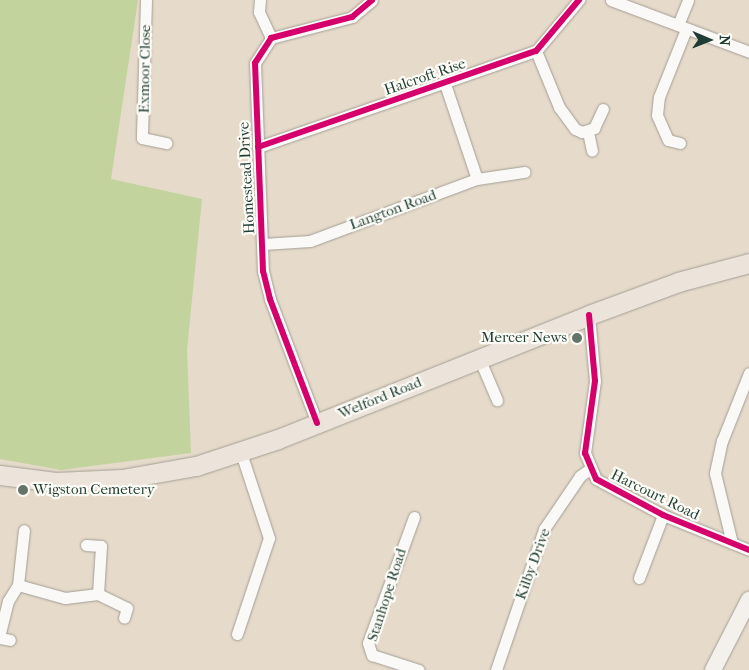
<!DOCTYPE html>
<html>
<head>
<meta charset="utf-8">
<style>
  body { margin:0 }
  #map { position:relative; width:749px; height:670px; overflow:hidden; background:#e6daca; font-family:"IM FELL French Canon",serif }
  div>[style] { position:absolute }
  .green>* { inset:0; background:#c2d39d }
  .roads { filter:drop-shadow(0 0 1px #a29f95) drop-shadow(0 0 1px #a29f95) }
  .street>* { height:11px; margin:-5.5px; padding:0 5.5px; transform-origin:5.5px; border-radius:5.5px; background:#fbf9f7 }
  .secondary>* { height:16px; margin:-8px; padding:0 8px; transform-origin:8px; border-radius:8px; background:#f4f1ec }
  .primary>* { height:19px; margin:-9.5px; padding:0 9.5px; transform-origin:9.5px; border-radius:9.5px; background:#ece3da }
  .cycleway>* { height:6px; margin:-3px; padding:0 3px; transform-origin:3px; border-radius:3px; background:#d6006c }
  .dots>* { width:14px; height:14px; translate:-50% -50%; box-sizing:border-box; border:2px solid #fdfcf7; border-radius:50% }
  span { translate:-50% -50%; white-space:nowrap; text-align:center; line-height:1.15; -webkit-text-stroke:4.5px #fdfcf7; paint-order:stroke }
  .street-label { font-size:15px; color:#1f3d34 }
  .poi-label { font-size:15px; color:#1f3d34 }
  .right { translate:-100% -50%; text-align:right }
  .left { translate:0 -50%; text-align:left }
  .north { position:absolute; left:684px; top:15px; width:50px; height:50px; -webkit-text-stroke:4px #fdfcf7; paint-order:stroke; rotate:91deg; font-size:14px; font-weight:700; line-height:20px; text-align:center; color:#1f3d34 }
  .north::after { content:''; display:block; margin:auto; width:18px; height:22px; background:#1f3d34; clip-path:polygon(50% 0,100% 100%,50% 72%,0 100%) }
</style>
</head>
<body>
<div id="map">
  <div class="green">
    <i style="clip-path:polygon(0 0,138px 0,111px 179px,202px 199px,187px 350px,191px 453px,61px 470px,0 459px)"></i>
  </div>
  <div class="roads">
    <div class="street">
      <i style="left:146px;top:0;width:138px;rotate:91.7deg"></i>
      <i style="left:142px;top:138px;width:25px;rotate:12deg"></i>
      <i style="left:260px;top:0;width:12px;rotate:95deg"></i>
      <i style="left:259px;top:12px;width:29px;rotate:65deg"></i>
      <i style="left:611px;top:0;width:147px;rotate:20.6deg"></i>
      <i style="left:678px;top:25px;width:27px;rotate:-68deg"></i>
      <i style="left:536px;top:51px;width:61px;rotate:67.7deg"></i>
      <i style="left:559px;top:107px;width:27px;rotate:54deg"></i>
      <i style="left:575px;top:129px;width:8px;rotate:23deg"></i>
      <i style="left:582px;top:132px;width:13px;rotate:-18deg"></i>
      <i style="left:594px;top:128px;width:21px;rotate:-65deg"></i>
      <i style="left:445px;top:84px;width:100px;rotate:71.4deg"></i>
      <i style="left:588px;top:132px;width:19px;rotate:78deg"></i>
      <i style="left:680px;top:143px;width:12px;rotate:-166deg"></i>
      <i style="left:668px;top:140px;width:27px;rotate:-114deg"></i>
      <i style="left:657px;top:115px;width:18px;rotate:-84deg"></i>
      <i style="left:659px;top:97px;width:73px;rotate:-68.3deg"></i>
      <i style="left:258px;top:147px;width:294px;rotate:-19.1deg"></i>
      <i style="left:536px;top:51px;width:67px;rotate:-49.9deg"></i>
      <i style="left:263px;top:244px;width:47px;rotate:-3.7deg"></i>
      <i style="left:310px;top:241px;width:178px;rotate:-20.4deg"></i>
      <i style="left:477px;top:179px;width:48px;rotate:-8.5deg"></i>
      <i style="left:589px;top:315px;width:66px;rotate:84.8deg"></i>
      <i style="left:595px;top:381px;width:73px;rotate:97.9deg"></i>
      <i style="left:585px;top:453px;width:28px;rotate:67deg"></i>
      <i style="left:596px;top:479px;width:76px;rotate:28.2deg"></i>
      <i style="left:663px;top:515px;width:93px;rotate:22.1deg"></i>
      <i style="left:479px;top:358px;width:46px;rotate:66.8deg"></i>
      <i style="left:317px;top:423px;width:133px;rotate:-110.8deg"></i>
      <i style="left:270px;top:299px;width:29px;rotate:-104deg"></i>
      <i style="left:263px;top:271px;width:208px;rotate:-92.2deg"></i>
      <i style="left:255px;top:63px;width:30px;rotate:-57deg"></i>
      <i style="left:271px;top:38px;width:84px;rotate:-14.5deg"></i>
      <i style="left:352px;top:17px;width:26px;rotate:-40deg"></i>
      <i style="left:414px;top:517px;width:134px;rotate:110.1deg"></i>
      <i style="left:368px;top:643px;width:13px;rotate:72deg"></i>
      <i style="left:372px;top:655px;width:49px;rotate:17.7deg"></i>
      <i style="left:732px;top:543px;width:72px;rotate:-103.7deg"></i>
      <i style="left:715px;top:473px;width:33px;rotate:-78deg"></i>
      <i style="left:722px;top:441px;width:73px;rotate:-68.3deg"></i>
      <i style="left:86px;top:545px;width:15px;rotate:4deg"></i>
      <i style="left:101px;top:546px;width:48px;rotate:93.6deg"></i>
      <i style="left:98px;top:594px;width:32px;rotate:26deg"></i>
      <i style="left:127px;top:608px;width:10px;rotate:107deg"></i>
      <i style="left:639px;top:578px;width:67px;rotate:-69.1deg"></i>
      <i style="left:18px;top:585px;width:49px;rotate:15.5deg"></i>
      <i style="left:65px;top:598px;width:33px;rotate:-7deg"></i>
      <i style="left:0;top:633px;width:33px;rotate:-76deg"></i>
      <i style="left:8px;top:601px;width:19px;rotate:-58deg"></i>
      <i style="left:18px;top:585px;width:55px;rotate:-83.8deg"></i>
      <i style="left:237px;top:634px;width:101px;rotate:-71.6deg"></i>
      <i style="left:269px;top:538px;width:89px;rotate:-108.2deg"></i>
      <i style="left:0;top:638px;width:10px;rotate:11deg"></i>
      <i style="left:496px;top:670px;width:149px;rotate:-71.2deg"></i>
      <i style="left:544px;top:529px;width:64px;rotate:-55.8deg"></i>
      <i style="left:580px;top:476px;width:12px;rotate:-35deg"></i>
    </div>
    <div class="secondary">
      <i style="left:713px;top:670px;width:79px;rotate:-62.8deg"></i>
    </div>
    <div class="primary">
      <i style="left:0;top:475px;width:56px;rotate:7.1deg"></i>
      <i style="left:56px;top:482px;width:66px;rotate:-2.6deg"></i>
      <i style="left:122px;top:479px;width:75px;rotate:-10deg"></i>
      <i style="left:196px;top:466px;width:86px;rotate:-18.2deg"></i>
      <i style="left:278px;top:439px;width:335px;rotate:-21.7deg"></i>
      <i style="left:589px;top:315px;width:95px;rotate:-20.3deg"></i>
      <i style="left:678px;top:282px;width:73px;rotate:-15deg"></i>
    </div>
  </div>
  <div class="cycleway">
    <i style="left:258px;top:147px;width:294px;rotate:-19.1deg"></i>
    <i style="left:536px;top:51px;width:67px;rotate:-49.9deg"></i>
    <i style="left:589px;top:315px;width:66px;rotate:84.8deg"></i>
    <i style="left:595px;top:381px;width:73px;rotate:97.9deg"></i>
    <i style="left:585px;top:453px;width:28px;rotate:67deg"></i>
    <i style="left:596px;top:479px;width:76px;rotate:28.2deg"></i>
    <i style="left:663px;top:515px;width:93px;rotate:22.1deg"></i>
    <i style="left:317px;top:423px;width:133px;rotate:-110.8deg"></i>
    <i style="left:270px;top:299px;width:29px;rotate:-104deg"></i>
    <i style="left:263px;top:271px;width:208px;rotate:-92.2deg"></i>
    <i style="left:255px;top:63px;width:30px;rotate:-57deg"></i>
    <i style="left:271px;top:38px;width:84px;rotate:-14.5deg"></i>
    <i style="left:352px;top:17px;width:26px;rotate:-40deg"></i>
  </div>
  <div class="dots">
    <i style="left:577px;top:338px;background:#657468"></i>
    <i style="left:23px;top:490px;background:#657468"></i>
  </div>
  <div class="street-label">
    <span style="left:145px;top:69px;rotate:-89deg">Exmoor Close</span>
    <span style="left:425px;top:77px;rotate:-19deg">Halcroft Rise</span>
    <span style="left:247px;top:178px;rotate:-93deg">Homestead Drive</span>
    <span style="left:393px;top:210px;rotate:-20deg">Langton Road</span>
    <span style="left:380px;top:398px;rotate:-22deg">Welford Road</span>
    <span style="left:655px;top:495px;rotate:26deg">Harcourt Road</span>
    <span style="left:533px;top:564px;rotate:-70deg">Kilby Drive</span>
    <span style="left:387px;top:595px;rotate:-72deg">Stanhope Road</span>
  </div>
  <div class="poi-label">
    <span class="right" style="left:567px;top:338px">Mercer News</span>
    <span class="left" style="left:33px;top:490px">Wigston Cemetery</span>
  </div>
  <div class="north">N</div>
</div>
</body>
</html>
